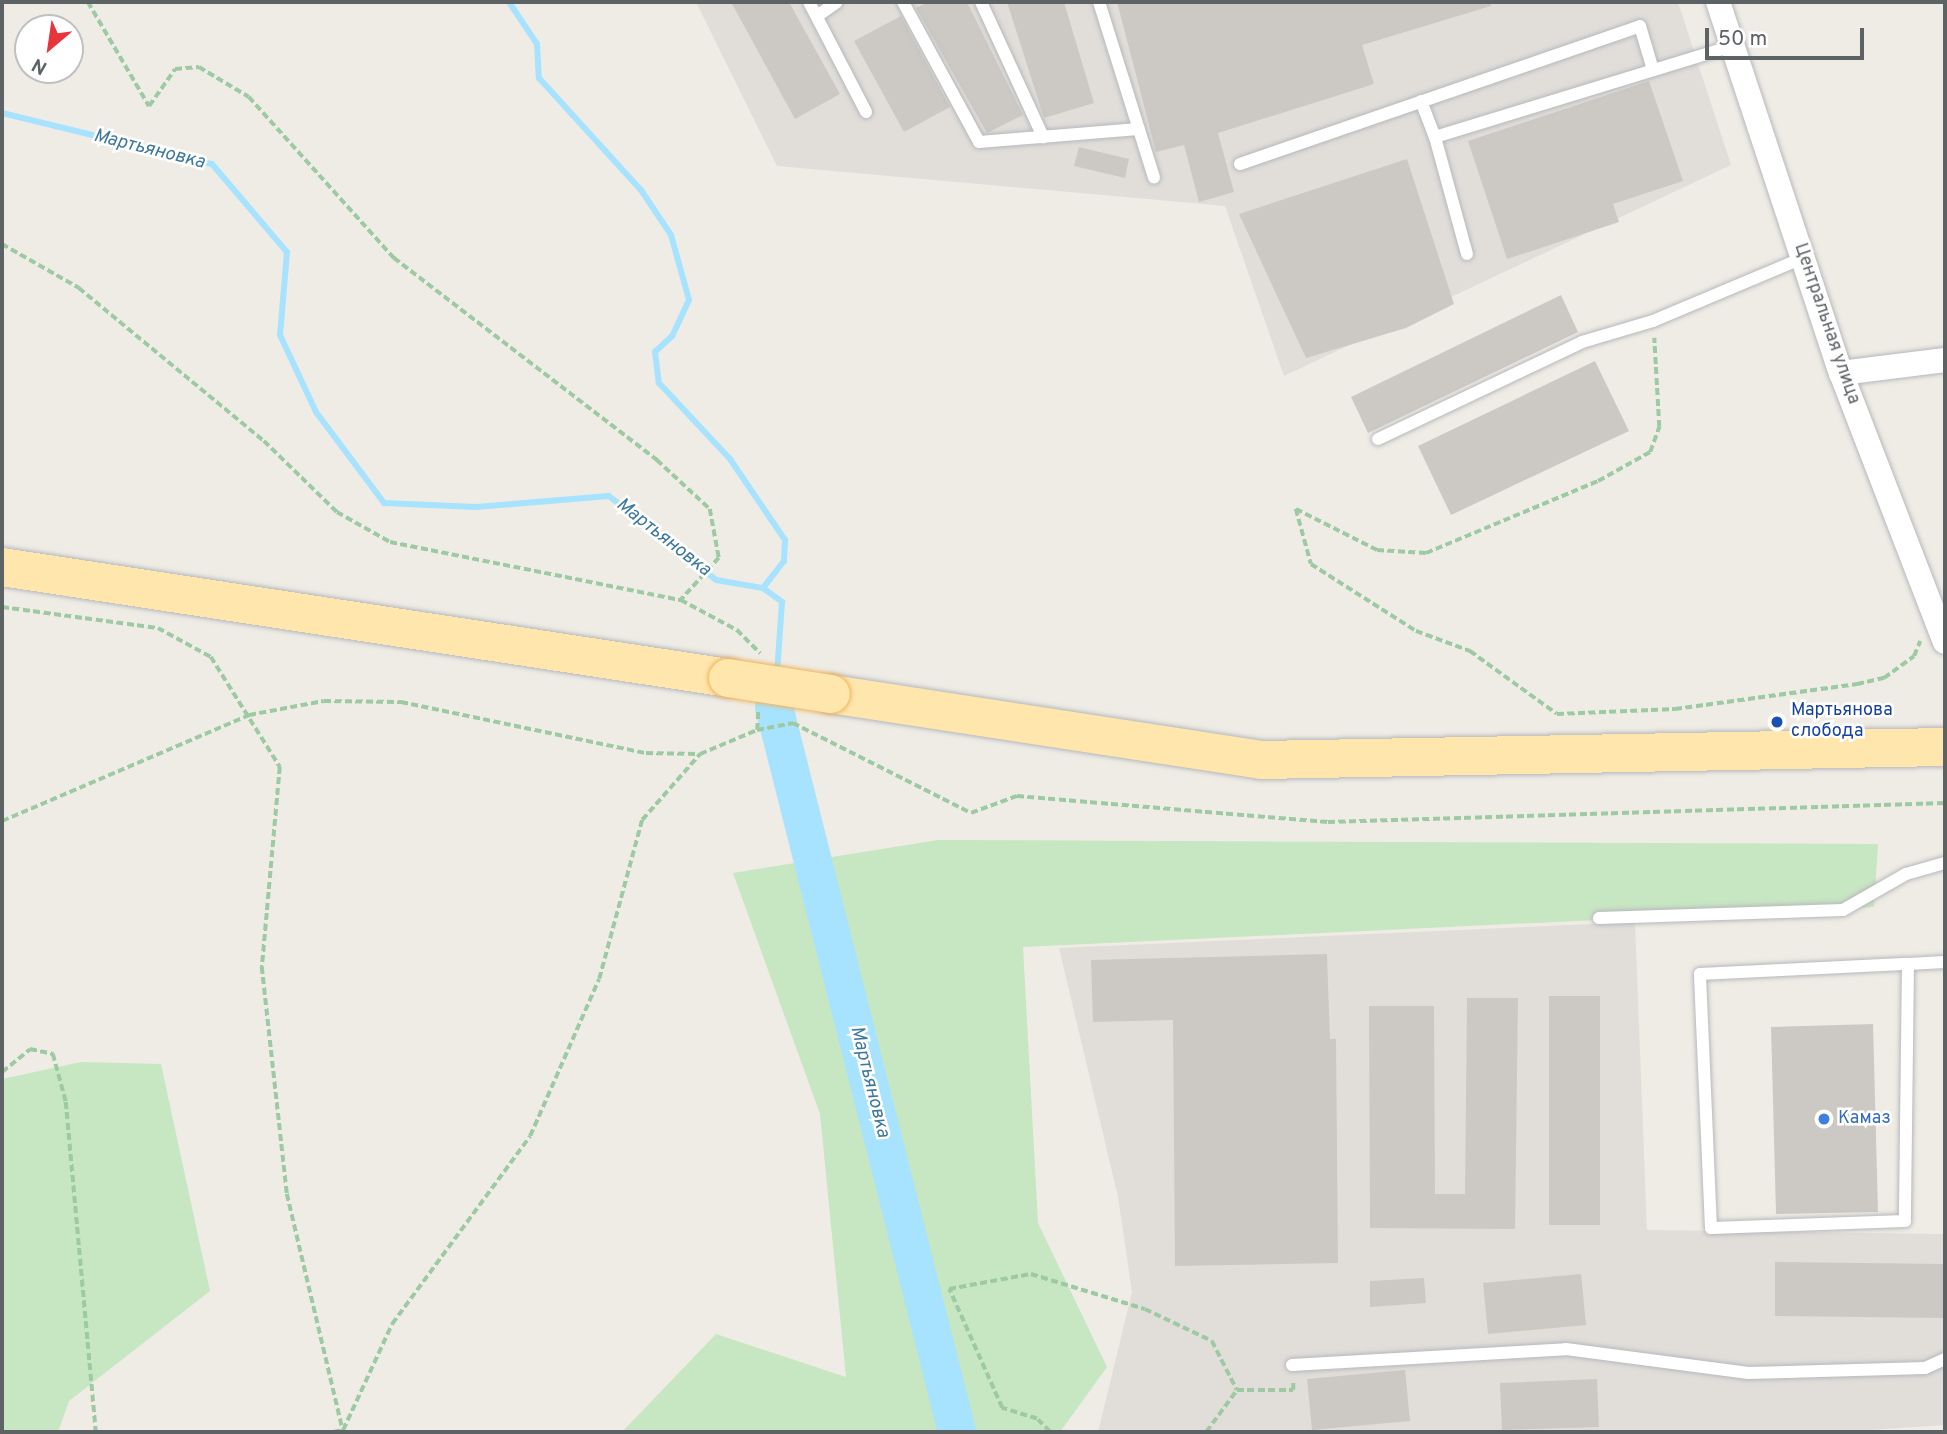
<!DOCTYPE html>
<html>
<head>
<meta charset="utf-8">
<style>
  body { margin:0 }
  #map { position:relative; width:1947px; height:1434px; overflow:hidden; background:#efece5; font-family:Overpass,sans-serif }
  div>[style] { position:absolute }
  .industrial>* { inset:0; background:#e1deda }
  .green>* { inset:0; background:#c7e6c2 }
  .stream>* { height:6px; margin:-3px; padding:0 3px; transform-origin:3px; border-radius:3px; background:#a7e3fe }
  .river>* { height:38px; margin:-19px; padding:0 19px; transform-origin:19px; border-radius:19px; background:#a7e3fe }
  .building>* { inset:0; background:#ccc9c4 }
  .path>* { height:3.5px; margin-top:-1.75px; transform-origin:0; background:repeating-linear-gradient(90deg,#9dcaa3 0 7px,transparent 0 10.5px) }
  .roads { filter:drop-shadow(0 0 2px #b6b8bc) drop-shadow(0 0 2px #b6b8bc) }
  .service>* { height:12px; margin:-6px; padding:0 6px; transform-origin:6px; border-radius:6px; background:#fff }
  .minor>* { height:24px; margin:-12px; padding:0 12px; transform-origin:12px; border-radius:12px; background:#fff }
  .primary>* { height:38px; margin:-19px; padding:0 19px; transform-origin:19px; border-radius:19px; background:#fee6ac }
  .bridges { filter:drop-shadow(0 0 2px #efb45e) drop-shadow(0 0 2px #efb45e) }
  .primary-bridge>* { height:38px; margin:-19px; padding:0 19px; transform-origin:19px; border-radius:19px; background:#fee6ac }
  .dots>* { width:19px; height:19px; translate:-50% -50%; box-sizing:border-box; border:4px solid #fff; border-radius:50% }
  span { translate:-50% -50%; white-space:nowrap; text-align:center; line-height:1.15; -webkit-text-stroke:5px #fff; paint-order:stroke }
  .street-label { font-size:18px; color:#5d6265 }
  .transit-label { font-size:18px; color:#164399 }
  .left { translate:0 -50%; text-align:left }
  .shop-label { font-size:18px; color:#366cbe }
  .water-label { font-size:19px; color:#3d799f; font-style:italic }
  .frame { position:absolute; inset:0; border:4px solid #5d6265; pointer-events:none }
  .north { position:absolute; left:14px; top:14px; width:70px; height:70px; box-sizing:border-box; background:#fff; border:2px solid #bec0c1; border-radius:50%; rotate:209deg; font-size:19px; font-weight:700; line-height:28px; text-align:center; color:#5d6265 }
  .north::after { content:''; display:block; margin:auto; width:24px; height:32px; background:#e7343d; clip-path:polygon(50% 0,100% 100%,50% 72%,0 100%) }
  .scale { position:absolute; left:1705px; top:28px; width:159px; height:32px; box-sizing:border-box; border:4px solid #5d6265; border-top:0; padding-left:9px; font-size:21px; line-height:24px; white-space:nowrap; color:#5d6265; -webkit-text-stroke:5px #fff; paint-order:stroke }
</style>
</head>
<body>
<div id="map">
  <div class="industrial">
    <i style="clip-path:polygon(696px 2px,1678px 2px,1731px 165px,1284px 376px,1225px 206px,777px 166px)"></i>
    <i style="clip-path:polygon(1635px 922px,1647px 1230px,1945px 1234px,1945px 1425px,1839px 1432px,1098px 1432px,1132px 1292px,1118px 1197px,1059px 948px)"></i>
  </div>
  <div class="green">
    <i style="clip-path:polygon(938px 840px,1878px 844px,1874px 907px,1023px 947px,1038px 1223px,1107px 1367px,1060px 1432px,622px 1432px,716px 1334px,846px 1377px,820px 1114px,733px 873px)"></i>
    <i style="clip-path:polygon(81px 1062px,161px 1064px,210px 1291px,69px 1401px,58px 1432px,2px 1432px,2px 1079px)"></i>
  </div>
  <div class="stream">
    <i style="left:509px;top:2px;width:50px;rotate:56.3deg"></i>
    <i style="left:537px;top:44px;width:34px;rotate:87deg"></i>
    <i style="left:539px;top:78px;width:151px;rotate:47.7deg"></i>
    <i style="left:641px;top:190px;width:54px;rotate:56.3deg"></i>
    <i style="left:671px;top:235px;width:67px;rotate:74.5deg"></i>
    <i style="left:689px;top:300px;width:40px;rotate:115deg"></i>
    <i style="left:672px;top:336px;width:23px;rotate:137deg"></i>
    <i style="left:655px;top:352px;width:31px;rotate:83deg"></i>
    <i style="left:659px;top:383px;width:104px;rotate:46.9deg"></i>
    <i style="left:730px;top:459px;width:98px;rotate:55.8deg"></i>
    <i style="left:785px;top:540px;width:21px;rotate:93deg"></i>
    <i style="left:784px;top:561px;width:34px;rotate:128deg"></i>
    <i style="left:2px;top:113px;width:216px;rotate:13.7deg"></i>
    <i style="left:212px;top:164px;width:116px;rotate:49.6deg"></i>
    <i style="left:287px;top:252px;width:83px;rotate:94.8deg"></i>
    <i style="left:280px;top:335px;width:85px;rotate:64.9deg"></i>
    <i style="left:316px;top:412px;width:114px;rotate:53.2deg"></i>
    <i style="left:384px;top:503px;width:92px;rotate:2.5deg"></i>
    <i style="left:476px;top:507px;width:133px;rotate:-4.7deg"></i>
    <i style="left:609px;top:496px;width:136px;rotate:38.1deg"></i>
    <i style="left:716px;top:580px;width:48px;rotate:9.7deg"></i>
    <i style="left:763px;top:588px;width:24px;rotate:36deg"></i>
    <i style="left:782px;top:602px;width:72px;rotate:94deg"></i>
  </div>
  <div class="river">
    <i style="left:774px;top:707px;width:748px;rotate:75.83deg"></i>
  </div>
  <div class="building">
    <i style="clip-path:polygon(731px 2px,789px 2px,840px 94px,795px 119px)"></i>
    <i style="clip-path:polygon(928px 2px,967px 2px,1023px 115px,987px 133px,916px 8px)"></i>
    <i style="clip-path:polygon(1007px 2px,1064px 2px,1094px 103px,1044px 118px)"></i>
    <i style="clip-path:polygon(1117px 2px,1490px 2px,1491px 6px,1362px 45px,1374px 84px,1218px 133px,1234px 192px,1199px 202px,1184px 145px,1156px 152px)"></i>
    <i style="clip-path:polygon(901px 16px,950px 107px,904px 132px,854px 41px)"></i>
    <i style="clip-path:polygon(1649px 81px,1683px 181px,1613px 204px,1619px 222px,1507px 259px,1468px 141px)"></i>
    <i style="clip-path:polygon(1079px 147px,1129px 159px,1125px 178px,1074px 166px)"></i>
    <i style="clip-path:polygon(1407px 159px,1454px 304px,1406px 328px,1306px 358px,1239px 214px)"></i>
    <i style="clip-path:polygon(1561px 295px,1578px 332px,1368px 433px,1351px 397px)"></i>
    <i style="clip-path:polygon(1595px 361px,1629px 431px,1451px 515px,1418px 446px)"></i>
    <i style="clip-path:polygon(1327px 954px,1330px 1039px,1336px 1039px,1338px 1263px,1175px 1266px,1173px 1020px,1093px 1022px,1091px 960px)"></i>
    <i style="clip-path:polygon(1549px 996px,1600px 996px,1600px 1225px,1549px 1225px)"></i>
    <i style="clip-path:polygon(1467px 998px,1518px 998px,1515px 1229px,1370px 1228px,1369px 1006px,1434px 1006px,1435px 1194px,1465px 1194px)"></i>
    <i style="clip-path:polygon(1873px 1024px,1878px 1212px,1776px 1214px,1771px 1027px)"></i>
    <i style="clip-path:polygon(1775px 1262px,1945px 1264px,1945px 1318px,1775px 1316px)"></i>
    <i style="clip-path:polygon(1581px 1274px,1586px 1325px,1488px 1334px,1483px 1283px)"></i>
    <i style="clip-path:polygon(1424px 1278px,1426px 1303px,1370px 1307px,1370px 1281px)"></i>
    <i style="clip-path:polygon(1405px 1370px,1410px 1421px,1312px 1430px,1307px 1379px)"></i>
    <i style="clip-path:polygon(1597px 1379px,1599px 1427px,1502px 1430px,1500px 1383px)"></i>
  </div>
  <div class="path">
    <i style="left:88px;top:2px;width:121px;rotate:59.6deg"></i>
    <i style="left:149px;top:106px;width:45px;rotate:-54.9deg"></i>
    <i style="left:175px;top:69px;width:24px;rotate:-5deg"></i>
    <i style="left:199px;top:67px;width:58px;rotate:31deg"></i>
    <i style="left:249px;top:97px;width:217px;rotate:48deg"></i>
    <i style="left:394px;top:258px;width:332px;rotate:37.5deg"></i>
    <i style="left:657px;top:460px;width:72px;rotate:42.8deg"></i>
    <i style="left:710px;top:509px;width:50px;rotate:79.6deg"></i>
    <i style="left:719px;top:558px;width:57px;rotate:132.1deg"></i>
    <i style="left:2px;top:244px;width:89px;rotate:29.7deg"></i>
    <i style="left:79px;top:288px;width:240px;rotate:39.6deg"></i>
    <i style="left:264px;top:441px;width:102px;rotate:44.2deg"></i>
    <i style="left:337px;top:512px;width:61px;rotate:29.5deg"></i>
    <i style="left:390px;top:542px;width:297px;rotate:11.3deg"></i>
    <i style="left:681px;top:600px;width:64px;rotate:28.2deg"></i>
    <i style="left:737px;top:630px;width:33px;rotate:45deg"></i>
    <i style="left:1296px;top:509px;width:57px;rotate:74.7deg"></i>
    <i style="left:1311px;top:564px;width:125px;rotate:32.5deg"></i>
    <i style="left:1416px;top:631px;width:58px;rotate:20.3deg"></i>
    <i style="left:1470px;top:651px;width:107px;rotate:35.9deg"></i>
    <i style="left:1557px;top:714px;width:118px;rotate:-2.4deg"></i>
    <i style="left:1675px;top:709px;width:184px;rotate:-7.8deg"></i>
    <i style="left:1857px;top:684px;width:28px;rotate:-13deg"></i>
    <i style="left:1884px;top:678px;width:37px;rotate:-36deg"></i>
    <i style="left:1914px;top:656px;width:16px;rotate:-68deg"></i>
    <i style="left:1296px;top:509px;width:91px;rotate:26.8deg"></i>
    <i style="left:1377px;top:550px;width:49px;rotate:3.5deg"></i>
    <i style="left:1426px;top:553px;width:186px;rotate:-22.7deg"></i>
    <i style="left:1598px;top:481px;width:60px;rotate:-29.1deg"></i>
    <i style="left:1650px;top:452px;width:27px;rotate:-70deg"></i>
    <i style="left:1659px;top:427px;width:89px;rotate:-93.2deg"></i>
    <i style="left:2px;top:607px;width:157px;rotate:7.7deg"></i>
    <i style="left:158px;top:628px;width:60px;rotate:28.7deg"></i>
    <i style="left:211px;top:657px;width:130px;rotate:57.9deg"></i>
    <i style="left:280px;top:767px;width:201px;rotate:95.1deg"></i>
    <i style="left:262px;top:967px;width:228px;rotate:83.7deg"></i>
    <i style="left:287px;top:1194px;width:243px;rotate:76.7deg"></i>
    <i style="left:757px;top:730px;width:18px;rotate:-87deg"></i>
    <i style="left:2px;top:821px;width:269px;rotate:-23.2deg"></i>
    <i style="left:249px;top:715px;width:76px;rotate:-10.6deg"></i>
    <i style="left:324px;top:701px;width:77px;rotate:0.7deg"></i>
    <i style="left:401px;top:702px;width:250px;rotate:11.8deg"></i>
    <i style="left:646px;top:753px;width:53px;rotate:1.1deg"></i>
    <i style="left:2px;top:1072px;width:36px;rotate:-39deg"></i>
    <i style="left:30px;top:1049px;width:24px;rotate:12deg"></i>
    <i style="left:53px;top:1054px;width:50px;rotate:74.8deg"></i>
    <i style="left:66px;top:1102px;width:331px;rotate:84.8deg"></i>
    <i style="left:333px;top:1432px;width:10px;rotate:-11deg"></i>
    <i style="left:343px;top:1430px;width:117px;rotate:-65.2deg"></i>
    <i style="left:392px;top:1324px;width:233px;rotate:-53.7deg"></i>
    <i style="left:530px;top:1136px;width:171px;rotate:-66.3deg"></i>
    <i style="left:599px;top:979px;width:165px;rotate:-74.9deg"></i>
    <i style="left:642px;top:820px;width:88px;rotate:-48.7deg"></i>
    <i style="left:700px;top:754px;width:62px;rotate:-22.8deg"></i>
    <i style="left:757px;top:730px;width:37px;rotate:-11deg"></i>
    <i style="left:793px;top:723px;width:199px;rotate:26.8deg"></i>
    <i style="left:971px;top:813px;width:49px;rotate:-20.3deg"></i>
    <i style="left:1017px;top:796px;width:312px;rotate:4.8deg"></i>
    <i style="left:1328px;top:822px;width:617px;rotate:-1.76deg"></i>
    <i style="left:1050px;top:1432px;width:18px;rotate:-135deg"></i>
    <i style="left:1037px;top:1419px;width:37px;rotate:-163deg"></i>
    <i style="left:1002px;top:1408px;width:130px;rotate:-114deg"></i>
    <i style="left:949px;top:1289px;width:83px;rotate:-10.4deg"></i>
    <i style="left:1031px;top:1274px;width:119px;rotate:17.1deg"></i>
    <i style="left:1145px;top:1309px;width:74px;rotate:25.5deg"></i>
    <i style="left:1212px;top:1341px;width:55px;rotate:63deg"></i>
    <i style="left:1237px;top:1390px;width:56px"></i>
    <i style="left:1293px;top:1390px;width:8px;rotate:-90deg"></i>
    <i style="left:1206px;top:1432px;width:52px;rotate:-53.6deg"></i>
  </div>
  <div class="roads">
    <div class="service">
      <i style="left:809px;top:2px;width:124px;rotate:62.6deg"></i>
      <i style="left:903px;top:2px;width:159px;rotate:61.5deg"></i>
      <i style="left:979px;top:142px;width:160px;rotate:-4.7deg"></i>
      <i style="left:981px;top:2px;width:149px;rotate:65.3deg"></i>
      <i style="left:1099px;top:2px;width:184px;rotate:72.6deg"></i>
      <i style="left:817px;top:16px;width:24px;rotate:-35deg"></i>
      <i style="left:1421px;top:101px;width:39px;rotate:69deg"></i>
      <i style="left:1240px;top:164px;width:423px;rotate:-19deg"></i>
      <i style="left:1640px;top:26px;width:46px;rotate:73.5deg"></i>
      <i style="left:1467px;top:254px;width:121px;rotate:-105.3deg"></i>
      <i style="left:1435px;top:137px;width:311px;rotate:-17deg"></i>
      <i style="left:1378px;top:439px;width:226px;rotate:-25.4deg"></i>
      <i style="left:1582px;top:342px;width:74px;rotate:-16.5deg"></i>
      <i style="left:1653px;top:321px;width:163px;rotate:-22.8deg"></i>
      <i style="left:1599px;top:918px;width:244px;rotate:-1.9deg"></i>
      <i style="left:1843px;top:910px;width:73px;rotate:-29.7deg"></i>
      <i style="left:1906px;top:874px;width:41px;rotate:-15.8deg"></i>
      <i style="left:1908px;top:964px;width:257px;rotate:90.7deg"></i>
      <i style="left:1905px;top:1221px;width:194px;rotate:177.9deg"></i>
      <i style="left:1711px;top:1228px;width:254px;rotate:-92.5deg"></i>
      <i style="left:1700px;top:974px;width:208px;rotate:-2.8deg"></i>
      <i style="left:1908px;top:964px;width:37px;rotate:-3deg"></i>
      <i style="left:1292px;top:1365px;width:274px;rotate:-3.3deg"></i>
      <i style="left:1566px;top:1349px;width:184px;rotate:7.5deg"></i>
      <i style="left:1748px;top:1373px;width:177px;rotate:-1.6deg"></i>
      <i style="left:1925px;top:1368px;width:22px;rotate:-24deg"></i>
    </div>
    <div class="minor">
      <i style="left:1718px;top:2px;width:391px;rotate:71.7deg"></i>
      <i style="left:1841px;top:373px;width:288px;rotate:68.9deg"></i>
      <i style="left:1841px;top:373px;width:105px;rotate:-7.1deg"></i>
    </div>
    <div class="primary">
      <i style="left:2px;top:567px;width:734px;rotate:8.69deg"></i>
      <i style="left:831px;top:694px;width:435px;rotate:8.7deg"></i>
      <i style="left:1261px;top:760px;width:684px;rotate:-1.09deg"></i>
    </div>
  </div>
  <div class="bridges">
    <div class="primary-bridge">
      <i style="left:728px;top:678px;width:104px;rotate:8.8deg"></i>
    </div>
  </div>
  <div class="dots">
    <i style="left:1777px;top:722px;background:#1a4fb4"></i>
    <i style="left:1824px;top:1119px;background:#3f7fe0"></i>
  </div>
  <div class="street-label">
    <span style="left:1826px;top:324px;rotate:71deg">Центральная улица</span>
  </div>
  <div class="transit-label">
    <span class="left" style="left:1791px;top:722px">Мартьянова<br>слобода</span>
  </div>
  <div class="shop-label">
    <span class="left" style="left:1838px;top:1119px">Камаз</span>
  </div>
  <div class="water-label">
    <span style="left:149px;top:150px;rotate:14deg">Мартьяновка</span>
    <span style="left:663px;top:538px;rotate:38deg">Мартьяновка</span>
    <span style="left:869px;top:1082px;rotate:76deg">Мартьяновка</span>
  </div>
  <div class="frame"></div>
  <div class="north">N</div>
  <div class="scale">50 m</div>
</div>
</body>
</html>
